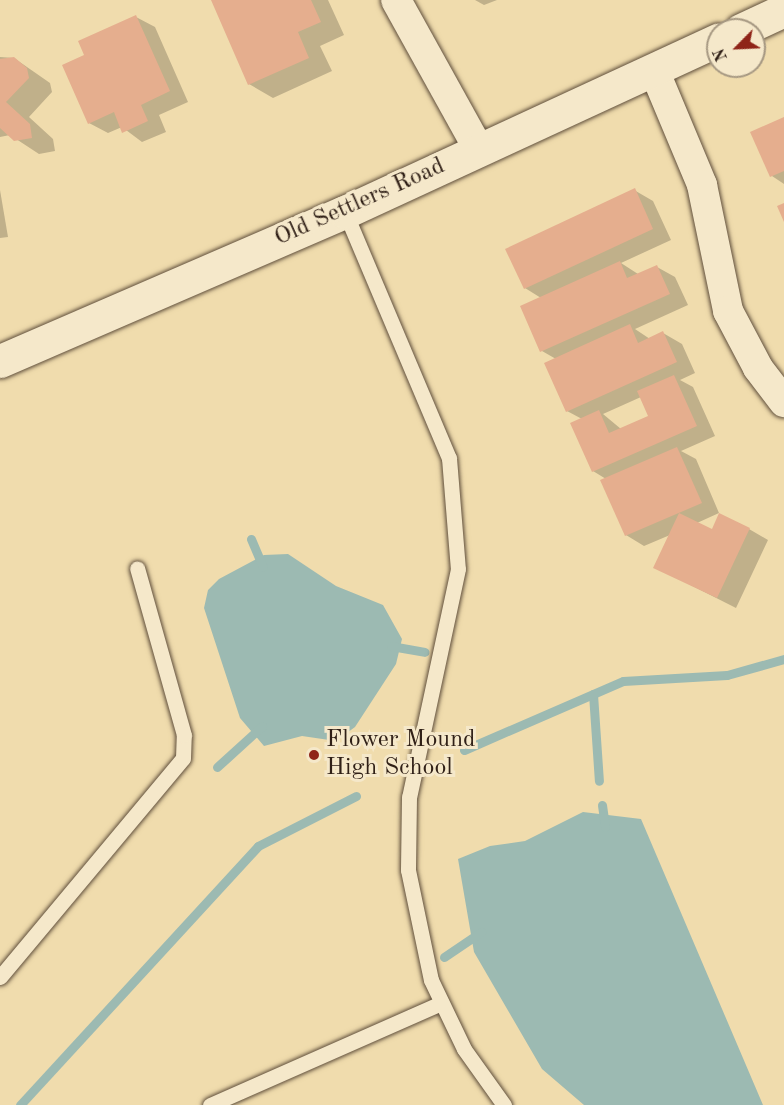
<!DOCTYPE html>
<html>
<head>
<meta charset="utf-8">
<style>
  body { margin:0 }
  #map { position:relative; width:784px; height:1105px; overflow:hidden; background:#f0dcad; font-family:"Old Standard TT",serif }
  div>[style] { position:absolute }
  .water>* { inset:0; background:#9cbab2 }
  .shadow>* { inset:0; background:#0003 }
  .stream>* { height:9px; margin:-4.5px; padding:0 4.5px; transform-origin:4.5px; border-radius:4.5px; background:#9cbab2 }
  .building>* { inset:0; background:#e5ae8e }
  .roads { filter:drop-shadow(0 0 2px #604f3c) drop-shadow(0 0 2px #604f3c) }
  .lane>* { height:15px; margin:-7.5px; padding:0 7.5px; transform-origin:7.5px; border-radius:7.5px; background:#f5e8ca }
  .street>* { height:30px; margin:-15px; padding:0 15px; transform-origin:15px; border-radius:15px; background:#f5e8ca }
  .secondary>* { height:33px; margin:-16.5px; padding:0 16.5px; transform-origin:16.5px; border-radius:16.5px; background:#f5e8ca }
  .dots>* { width:16px; height:16px; translate:-50% -50%; box-sizing:border-box; border:3px solid #f5e8ca; border-radius:50% }
  span { translate:-50% -50%; white-space:nowrap; text-align:center; line-height:1.15; -webkit-text-stroke:6px #f5e8ca; paint-order:stroke }
  .street-label { font-size:24px; color:#302017 }
  .poi-label { font-size:24px; color:#302017 }
  .left { translate:0 -50%; text-align:left }
  .north { position:absolute; left:706px; top:18px; width:60px; height:60px; box-sizing:border-box; background:#f5e8ca; border:2px solid #a69882; border-radius:50%; rotate:246deg; font-size:16px; font-weight:700; line-height:24px; text-align:center; color:#302017 }
  .north::after { content:''; display:block; margin:auto; width:21px; height:27px; background:#8f2418; clip-path:polygon(50% 0,100% 100%,50% 72%,0 100%) }
</style>
</head>
<body>
<div id="map">
  <div class="water">
    <i style="clip-path:polygon(288px 554px,336px 586px,383px 605px,402px 639px,396px 664px,355px 727px,336px 741px,302px 736px,264px 746px,240px 718px,204px 608px,208px 590px,219px 579px,264px 555px)"></i>
    <i style="clip-path:polygon(583px 812px,641px 819px,763px 1105px,584px 1105px,542px 1069px,474px 952px,458px 859px,490px 846px,525px 841px)"></i>
  </div>
  <div class="shadow">
    <i style="clip-path:polygon(212px 0,328px 0,344px 35px,320px 46px,332px 71px,273px 98px,249px 84px)"></i>
    <i style="clip-path:polygon(475px 0,497px 0,484px 5px)"></i>
    <i style="clip-path:polygon(136px 17px,155px 27px,188px 102px,159px 115px,166px 132px,142px 142px,122px 127px,108px 133px,89px 123px,86px 55px)"></i>
    <i style="clip-path:polygon(0 57px,14px 58px,50px 83px,52px 92px,29px 117px,53px 139px,55px 151px,39px 154px,10px 135px,0 137px)"></i>
    <i style="clip-path:polygon(784px 118px,784px 184px,772px 176px,752px 133px)"></i>
    <i style="clip-path:polygon(0 190px,8px 237px,0 238px)"></i>
    <i style="clip-path:polygon(evenodd,634px 190px,653px 201px,671px 240px,621px 263px,638px 274px,657px 267px,675px 277px,688px 305px,635px 329px,650px 339px,663px 333px,682px 344px,695px 373px,680px 380px,693px 387px,715px 436px,681px 451px,696px 459px,719px 513px,697px 523px,712px 531px,749px 529px,768px 540px,736px 608px,655px 567px,670px 535px,644px 546px,626px 535px,606px 479px,593px 471px,582px 419px,567px 411px,556px 359px,542px 351px,541px 298px,525px 288px,507px 250px,634px 190px,641px 397px,650px 416px,621px 429px,603px 414px,641px 397px)"></i>
  </div>
  <div class="stream">
    <i style="left:251px;top:539px;width:30px;rotate:67deg"></i>
    <i style="left:391px;top:646px;width:34px;rotate:10deg"></i>
    <i style="left:593px;top:694px;width:87px;rotate:86.1deg"></i>
    <i style="left:464px;top:750px;width:173px;rotate:-23.5deg"></i>
    <i style="left:623px;top:681px;width:104px;rotate:-3.3deg"></i>
    <i style="left:727px;top:675px;width:59px;rotate:-15.7deg"></i>
    <i style="left:217px;top:767px;width:61px;rotate:-42.3deg"></i>
    <i style="left:602px;top:805px;width:22px;rotate:82deg"></i>
    <i style="left:444px;top:957px;width:45px;rotate:-34deg"></i>
    <i style="left:20px;top:1105px;width:352px;rotate:-47.4deg"></i>
    <i style="left:258px;top:846px;width:110px;rotate:-27deg"></i>
  </div>
  <div class="building">
    <i style="clip-path:polygon(211px 0,311px 0,321px 22px,298px 32px,309px 58px,248px 85px)"></i>
    <i style="clip-path:polygon(136px 15px,170px 91px,141px 105px,148px 121px,122px 133px,114px 112px,88px 124px,62px 65px,84px 55px,78px 41px)"></i>
    <i style="clip-path:polygon(14px 57px,27px 68px,29px 78px,6px 102px,30px 124px,32px 138px,14px 141px,0 128px,0 59px)"></i>
    <i style="clip-path:polygon(784px 117px,784px 171px,770px 177px,750px 132px)"></i>
    <i style="clip-path:polygon(635px 188px,653px 229px,524px 289px,505px 249px)"></i>
    <i style="clip-path:polygon(784px 203px,784px 222px,777px 206px)"></i>
    <i style="clip-path:polygon(620px 261px,627px 278px,657px 265px,670px 294px,540px 352px,520px 306px)"></i>
    <i style="clip-path:polygon(630px 324px,638px 343px,663px 331px,677px 362px,566px 412px,544px 363px)"></i>
    <i style="clip-path:polygon(674px 375px,697px 426px,592px 472px,570px 423px,599px 410px,609px 433px,648px 416px,637px 391px)"></i>
    <i style="clip-path:polygon(677px 447px,702px 503px,625px 536px,600px 480px)"></i>
    <i style="clip-path:polygon(679px 513px,712px 529px,719px 513px,750px 528px,717px 598px,653px 568px)"></i>
  </div>
  <div class="roads">
    <div class="lane">
      <i style="left:345px;top:212px;width:267px;rotate:67.1deg"></i>
      <i style="left:449px;top:458px;width:111px;rotate:85.4deg"></i>
      <i style="left:458px;top:569px;width:233px;rotate:102.1deg"></i>
      <i style="left:409px;top:797px;width:73px;rotate:90.8deg"></i>
      <i style="left:408px;top:870px;width:112px;rotate:78.2deg"></i>
      <i style="left:431px;top:980px;width:76px;rotate:64.4deg"></i>
      <i style="left:464px;top:1049px;width:69px;rotate:54.5deg"></i>
      <i style="left:0;top:977px;width:285px;rotate:-50.1deg"></i>
      <i style="left:183px;top:758px;width:23px;rotate:-88deg"></i>
      <i style="left:184px;top:735px;width:173px;rotate:-105.7deg"></i>
      <i style="left:210px;top:1105px;width:253px;rotate:-23.8deg"></i>
    </div>
    <div class="street">
      <i style="left:396px;top:0;width:171px;rotate:61deg"></i>
      <i style="left:654px;top:70px;width:125px;rotate:67.3deg"></i>
      <i style="left:702px;top:185px;width:129px;rotate:78.3deg"></i>
      <i style="left:728px;top:311px;width:64px;rotate:62.2deg"></i>
      <i style="left:758px;top:368px;width:43px;rotate:52.6deg"></i>
    </div>
    <div class="secondary">
      <i style="left:741px;top:30px;width:47px;rotate:-24.9deg"></i>
      <i style="left:0;top:361px;width:376px;rotate:-23.4deg"></i>
      <i style="left:345px;top:212px;width:411px;rotate:-24.8deg"></i>
    </div>
  </div>
  <div class="dots">
    <i style="left:314px;top:755px;background:#8f2418"></i>
  </div>
  <div class="street-label">
    <span style="left:360px;top:203px;rotate:-24deg">Old Settlers Road</span>
  </div>
  <div class="poi-label">
    <span class="left" style="left:326px;top:755px">Flower Mound<br>High School</span>
  </div>
  <div class="north">N</div>
</div>
</body>
</html>
